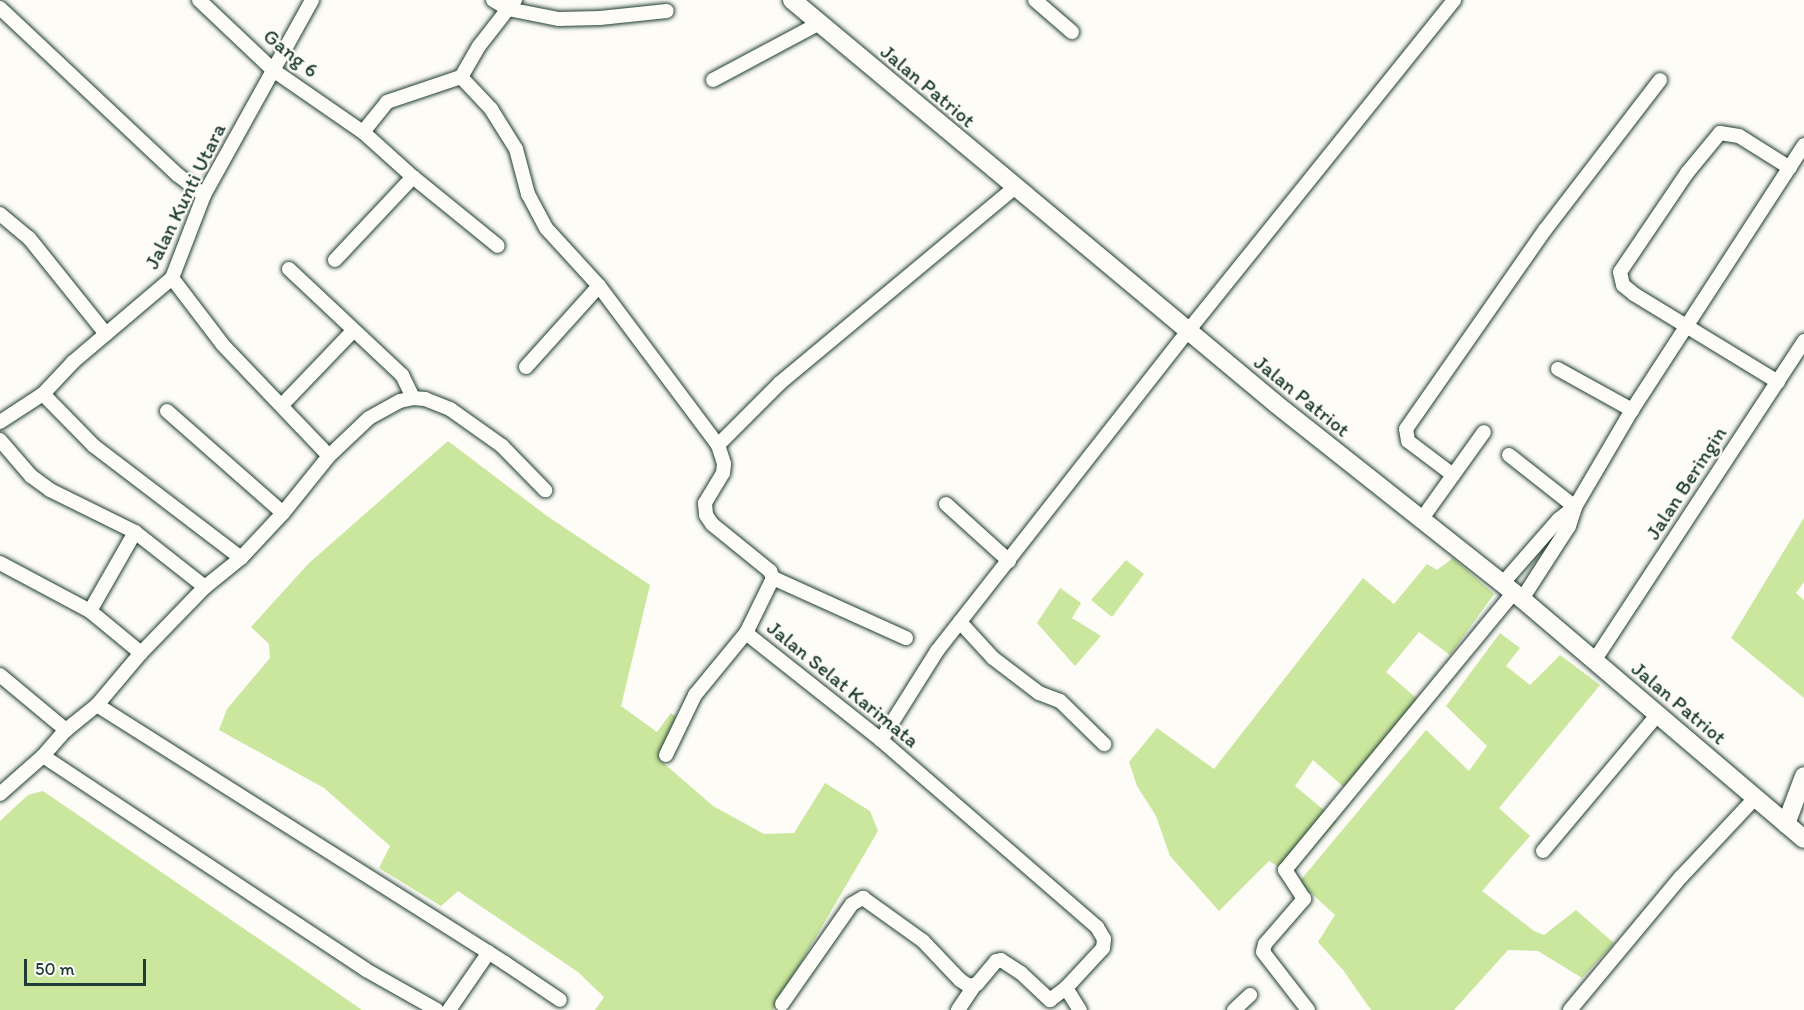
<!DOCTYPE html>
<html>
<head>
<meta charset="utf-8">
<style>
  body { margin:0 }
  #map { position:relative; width:1804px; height:1010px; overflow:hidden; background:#fdfcf7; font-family:Itim,sans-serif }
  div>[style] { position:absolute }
  .green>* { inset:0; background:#cbe69d }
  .roads { filter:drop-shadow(0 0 2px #1f3d34) drop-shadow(0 0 2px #1f3d34) }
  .street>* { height:14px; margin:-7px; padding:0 7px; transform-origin:7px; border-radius:7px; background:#fdfcf7 }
  .secondary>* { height:18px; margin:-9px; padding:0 9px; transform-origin:9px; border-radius:9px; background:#fdfcf7 }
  span { translate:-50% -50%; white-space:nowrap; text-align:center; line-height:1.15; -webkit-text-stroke:4.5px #fdfcf7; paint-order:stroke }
  .street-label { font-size:21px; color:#1f3d34 }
  .scale { position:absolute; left:24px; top:959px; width:122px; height:27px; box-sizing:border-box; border:3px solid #1f3d34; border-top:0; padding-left:8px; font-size:18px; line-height:21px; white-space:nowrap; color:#1f3d34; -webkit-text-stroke:4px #fdfcf7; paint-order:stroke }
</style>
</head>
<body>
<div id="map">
  <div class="green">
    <i style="clip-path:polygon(448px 441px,547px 516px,650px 585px,621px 706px,657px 732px,671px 713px,678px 718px,659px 759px,713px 806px,764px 834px,794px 833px,825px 783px,870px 811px,878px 831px,773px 1010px,595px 1010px,604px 997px,578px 972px,458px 891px,441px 906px,379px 868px,390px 846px,324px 788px,219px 730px,227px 709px,270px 658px,269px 644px,251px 627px,308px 564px)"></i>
    <i style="clip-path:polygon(1804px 518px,1804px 582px,1796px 593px,1804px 600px,1804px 698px,1731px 638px)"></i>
    <i style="clip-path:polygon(1453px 558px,1494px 594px,1450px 655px,1419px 632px,1386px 672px,1427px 707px,1354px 796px,1313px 760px,1295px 786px,1337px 821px,1290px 874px,1269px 861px,1219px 911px,1170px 856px,1156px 816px,1137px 786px,1129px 762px,1157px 728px,1214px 769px,1363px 578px,1394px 604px,1427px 564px,1437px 570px)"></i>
    <i style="clip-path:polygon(1126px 560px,1144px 574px,1112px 617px,1091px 600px)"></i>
    <i style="clip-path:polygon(1060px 588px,1081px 603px,1072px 618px,1101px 636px,1075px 666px,1037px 623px)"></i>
    <i style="clip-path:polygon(1500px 633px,1520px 648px,1506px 666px,1530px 685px,1560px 655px,1600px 685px,1499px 808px,1530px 836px,1482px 891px,1534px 931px,1544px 935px,1576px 910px,1614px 943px,1582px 978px,1538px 951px,1508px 950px,1454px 1010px,1371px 1010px,1343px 970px,1318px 942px,1335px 915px,1299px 882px,1426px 730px,1469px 771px,1487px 746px,1446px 706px)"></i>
    <i style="clip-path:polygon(43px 791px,313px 976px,362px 1010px,0 1010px,0 821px,28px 795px)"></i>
  </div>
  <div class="roads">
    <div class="street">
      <i style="left:199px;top:0;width:102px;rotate:43.4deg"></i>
      <i style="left:273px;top:70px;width:109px;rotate:34.6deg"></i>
      <i style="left:363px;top:132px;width:67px;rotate:42deg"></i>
      <i style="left:413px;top:177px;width:109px;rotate:39.1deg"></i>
      <i style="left:493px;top:0;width:17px;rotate:31deg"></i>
      <i style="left:508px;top:9px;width:52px;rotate:11.1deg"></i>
      <i style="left:559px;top:19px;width:41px;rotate:-1.4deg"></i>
      <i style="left:600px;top:18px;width:67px;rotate:-6deg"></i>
      <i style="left:515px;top:0;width:58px;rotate:128deg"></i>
      <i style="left:479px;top:46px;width:36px;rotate:120deg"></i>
      <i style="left:461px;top:77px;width:44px;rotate:46.8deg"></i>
      <i style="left:491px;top:109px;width:47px;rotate:58deg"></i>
      <i style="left:516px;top:149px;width:47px;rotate:75.1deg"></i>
      <i style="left:528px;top:194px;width:38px;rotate:62deg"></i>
      <i style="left:546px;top:228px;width:79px;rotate:47.6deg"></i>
      <i style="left:599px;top:286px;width:199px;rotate:53.2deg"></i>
      <i style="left:718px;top:445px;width:20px;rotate:72deg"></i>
      <i style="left:724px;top:464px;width:9px;rotate:96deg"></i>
      <i style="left:723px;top:473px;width:35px;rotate:121deg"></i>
      <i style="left:705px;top:503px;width:12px;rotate:85deg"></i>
      <i style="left:706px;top:515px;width:11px;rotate:56deg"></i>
      <i style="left:712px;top:524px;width:75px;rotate:39deg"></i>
      <i style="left:770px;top:571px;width:8px;rotate:67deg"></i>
      <i style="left:773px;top:578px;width:61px;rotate:116.1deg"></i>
      <i style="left:746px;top:633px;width:172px;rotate:38.4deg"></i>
      <i style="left:881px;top:740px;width:286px;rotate:40.9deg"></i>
      <i style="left:1097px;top:927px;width:14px;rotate:60deg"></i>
      <i style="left:1104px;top:939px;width:9px;rotate:96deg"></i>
      <i style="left:1103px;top:948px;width:54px;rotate:132.8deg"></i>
      <i style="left:1066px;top:988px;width:26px;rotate:58deg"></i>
      <i style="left:1035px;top:0;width:49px;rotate:40.9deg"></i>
      <i style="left:0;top:8px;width:244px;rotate:43.2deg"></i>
      <i style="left:178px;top:175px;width:33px;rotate:38deg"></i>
      <i style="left:713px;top:80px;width:119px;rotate:-28.1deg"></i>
      <i style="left:363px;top:132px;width:38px;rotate:-51deg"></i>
      <i style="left:387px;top:102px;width:78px;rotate:-18.7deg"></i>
      <i style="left:0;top:214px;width:38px;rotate:40deg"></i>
      <i style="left:29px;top:238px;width:123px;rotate:51.3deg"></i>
      <i style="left:335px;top:260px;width:114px;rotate:-46.8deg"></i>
      <i style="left:289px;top:269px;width:155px;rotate:43.2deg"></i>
      <i style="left:402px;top:375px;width:25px;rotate:64deg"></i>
      <i style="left:172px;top:278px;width:84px;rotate:52.7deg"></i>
      <i style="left:223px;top:345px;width:153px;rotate:46.3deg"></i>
      <i style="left:526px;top:367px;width:109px;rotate:-48deg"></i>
      <i style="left:1558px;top:369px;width:85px;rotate:29deg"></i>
      <i style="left:1778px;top:382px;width:169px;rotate:-148.6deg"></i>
      <i style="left:1634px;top:294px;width:14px;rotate:-141deg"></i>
      <i style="left:1623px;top:285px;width:13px;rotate:-103deg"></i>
      <i style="left:1620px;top:272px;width:120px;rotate:-55.9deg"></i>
      <i style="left:1687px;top:173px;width:52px;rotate:-50.5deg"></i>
      <i style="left:1720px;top:133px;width:19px;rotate:9deg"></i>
      <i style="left:1739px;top:136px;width:60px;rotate:32.1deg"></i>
      <i style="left:43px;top:394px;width:73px;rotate:45.6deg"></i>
      <i style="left:94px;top:446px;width:185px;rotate:37.3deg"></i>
      <i style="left:282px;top:405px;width:103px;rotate:-46.2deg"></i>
      <i style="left:167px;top:411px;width:154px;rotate:41.3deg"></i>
      <i style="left:0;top:422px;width:51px;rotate:-33.1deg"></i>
      <i style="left:43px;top:394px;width:44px;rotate:-46.8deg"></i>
      <i style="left:73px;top:362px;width:130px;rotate:-40.3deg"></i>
      <i style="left:172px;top:278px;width:89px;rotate:-68.9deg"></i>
      <i style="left:204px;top:195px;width:223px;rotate:-61deg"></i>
      <i style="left:0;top:440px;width:48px;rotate:49.3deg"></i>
      <i style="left:31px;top:476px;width:24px;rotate:36deg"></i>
      <i style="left:50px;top:490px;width:95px;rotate:26.3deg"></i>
      <i style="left:135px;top:532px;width:89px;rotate:38.2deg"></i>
      <i style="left:718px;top:445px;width:88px;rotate:-45deg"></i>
      <i style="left:780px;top:383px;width:305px;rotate:-39.8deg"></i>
      <i style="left:1509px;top:455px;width:84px;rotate:38.2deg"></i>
      <i style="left:1453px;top:475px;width:56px;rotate:-142.9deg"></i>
      <i style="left:1408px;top:441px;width:12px;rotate:-99deg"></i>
      <i style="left:1406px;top:429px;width:243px;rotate:-55.1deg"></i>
      <i style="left:1545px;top:230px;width:189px;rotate:-52.5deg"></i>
      <i style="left:946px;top:504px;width:85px;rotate:42.1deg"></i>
      <i style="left:1421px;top:520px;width:108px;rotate:-54.4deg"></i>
      <i style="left:0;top:563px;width:102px;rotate:28.1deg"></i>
      <i style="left:90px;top:611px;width:66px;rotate:39.5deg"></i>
      <i style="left:773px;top:578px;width:146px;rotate:24.3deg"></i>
      <i style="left:1502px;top:584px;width:86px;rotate:-48.8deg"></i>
      <i style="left:1559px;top:519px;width:20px;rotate:-37deg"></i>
      <i style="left:1522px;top:599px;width:87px;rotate:-57.2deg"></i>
      <i style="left:1569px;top:526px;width:20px;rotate:-72deg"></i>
      <i style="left:1575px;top:507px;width:113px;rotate:-59.6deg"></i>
      <i style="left:1632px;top:410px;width:316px;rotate:-57deg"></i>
      <i style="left:90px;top:611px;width:91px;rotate:-60.3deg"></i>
      <i style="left:960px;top:622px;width:49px;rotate:47.5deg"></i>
      <i style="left:993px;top:658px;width:58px;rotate:37.3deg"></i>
      <i style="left:1039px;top:693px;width:22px;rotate:21deg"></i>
      <i style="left:1060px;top:701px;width:62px;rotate:44.3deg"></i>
      <i style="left:1594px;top:661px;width:383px;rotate:-56.7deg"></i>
      <i style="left:0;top:675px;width:86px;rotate:39.8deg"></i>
      <i style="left:97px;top:705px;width:483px;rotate:32.3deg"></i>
      <i style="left:505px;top:963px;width:66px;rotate:33.9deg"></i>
      <i style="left:881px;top:740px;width:105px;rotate:-57.8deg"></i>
      <i style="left:937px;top:651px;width:407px;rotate:-51.9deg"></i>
      <i style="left:1188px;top:331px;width:425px;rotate:-51.2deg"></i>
      <i style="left:666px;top:755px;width:67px;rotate:-64.2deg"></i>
      <i style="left:695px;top:695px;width:80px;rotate:-50.6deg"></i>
      <i style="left:43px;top:756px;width:387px;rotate:33.5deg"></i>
      <i style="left:366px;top:970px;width:81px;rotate:29.4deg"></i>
      <i style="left:0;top:794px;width:57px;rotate:-41.5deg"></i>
      <i style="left:43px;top:756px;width:35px;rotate:-49deg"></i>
      <i style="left:66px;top:730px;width:40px;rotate:-39deg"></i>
      <i style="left:97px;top:705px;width:68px;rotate:-49.8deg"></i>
      <i style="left:141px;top:653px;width:92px;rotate:-45.9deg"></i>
      <i style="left:205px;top:587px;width:46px;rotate:-38.9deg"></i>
      <i style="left:241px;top:558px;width:62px;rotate:-47deg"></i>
      <i style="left:283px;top:513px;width:73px;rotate:-51.1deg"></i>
      <i style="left:329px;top:456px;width:55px;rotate:-43.5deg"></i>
      <i style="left:369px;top:418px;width:35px;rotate:-29deg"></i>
      <i style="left:400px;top:401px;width:13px;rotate:-13deg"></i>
      <i style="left:413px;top:398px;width:12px;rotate:5deg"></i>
      <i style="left:425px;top:399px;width:27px;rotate:22deg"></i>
      <i style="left:450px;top:409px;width:64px;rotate:35.4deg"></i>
      <i style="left:502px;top:446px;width:62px;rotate:45.7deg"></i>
      <i style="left:1543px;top:851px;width:179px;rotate:-50deg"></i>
      <i style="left:782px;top:1004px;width:122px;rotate:-55deg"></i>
      <i style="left:852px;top:904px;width:13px;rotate:-29deg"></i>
      <i style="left:863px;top:898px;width:74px;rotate:35.6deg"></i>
      <i style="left:923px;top:941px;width:54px;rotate:46.5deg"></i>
      <i style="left:960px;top:980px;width:11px;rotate:34deg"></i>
      <i style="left:969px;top:986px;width:8px;rotate:-14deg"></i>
      <i style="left:977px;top:984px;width:30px;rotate:-50deg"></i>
      <i style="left:996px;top:961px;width:5px;rotate:-11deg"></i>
      <i style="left:1001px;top:960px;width:24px;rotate:33deg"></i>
      <i style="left:1021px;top:973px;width:40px;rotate:43deg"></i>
      <i style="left:1050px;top:1000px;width:20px;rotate:-37deg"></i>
      <i style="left:449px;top:1010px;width:70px;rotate:-55.4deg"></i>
      <i style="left:958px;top:1010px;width:29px;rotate:-56deg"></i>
      <i style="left:1234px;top:1010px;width:22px;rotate:-43deg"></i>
      <i style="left:1308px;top:1010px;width:73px;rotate:-127.8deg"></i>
      <i style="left:1263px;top:952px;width:8px;rotate:-76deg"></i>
      <i style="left:1265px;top:944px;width:60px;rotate:-49.1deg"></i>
      <i style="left:1304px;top:899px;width:35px;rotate:-123deg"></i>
      <i style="left:1285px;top:870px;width:359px;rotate:-50.5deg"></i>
      <i style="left:1570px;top:1010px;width:173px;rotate:-50.2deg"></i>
      <i style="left:1681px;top:877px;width:110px;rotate:-46.8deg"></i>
    </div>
    <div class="secondary">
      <i style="left:792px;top:0;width:630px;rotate:39.85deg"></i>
      <i style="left:1276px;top:404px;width:314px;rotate:38.4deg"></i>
      <i style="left:1522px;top:599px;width:370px;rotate:40.4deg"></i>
      <i style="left:1786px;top:824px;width:51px;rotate:-69.4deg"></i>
    </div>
  </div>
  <div class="street-label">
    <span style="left:291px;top:53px;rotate:39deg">Gang 6</span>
    <span style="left:928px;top:86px;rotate:40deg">Jalan Patriot</span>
    <span style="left:185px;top:196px;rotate:-64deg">Jalan Kunti Utara</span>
    <span style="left:1302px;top:396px;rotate:39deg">Jalan Patriot</span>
    <span style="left:1686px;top:483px;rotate:-57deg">Jalan Beringin</span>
    <span style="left:843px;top:684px;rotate:39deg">Jalan Selat Karimata</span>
    <span style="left:1679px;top:703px;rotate:40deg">Jalan Patriot</span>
  </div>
  <div class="scale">50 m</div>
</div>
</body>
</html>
